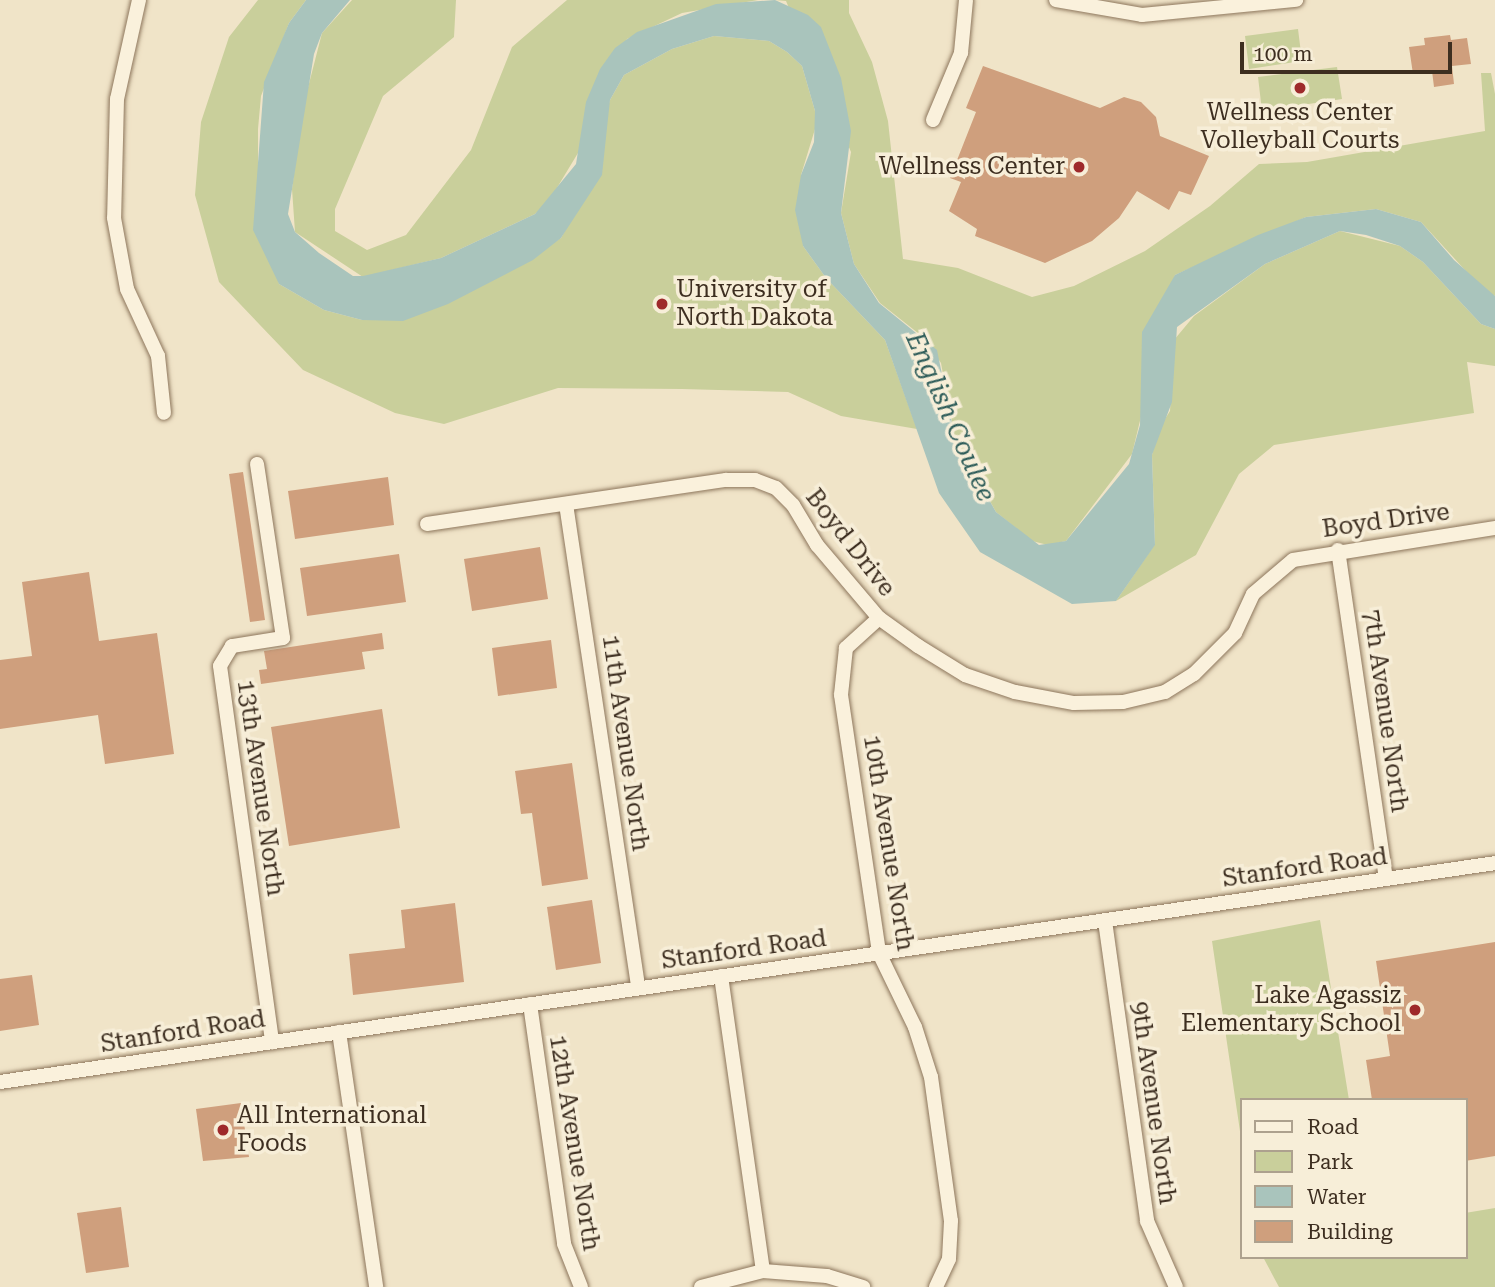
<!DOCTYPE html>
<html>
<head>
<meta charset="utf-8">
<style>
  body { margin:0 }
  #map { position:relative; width:1495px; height:1287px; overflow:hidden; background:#f0e4c8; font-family:"Roboto Serif",serif }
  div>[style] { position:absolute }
  .green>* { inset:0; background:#c9cf9b }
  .water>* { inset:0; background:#a9c4bc }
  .building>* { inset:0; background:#cf9f7d }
  .roads { filter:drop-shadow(0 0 2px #8d765c) drop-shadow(0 0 2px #8d765c) }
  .street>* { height:14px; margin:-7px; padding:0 7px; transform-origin:7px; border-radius:7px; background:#faf1dc }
  .dots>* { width:19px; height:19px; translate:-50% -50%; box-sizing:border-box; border:4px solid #f7eed8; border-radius:50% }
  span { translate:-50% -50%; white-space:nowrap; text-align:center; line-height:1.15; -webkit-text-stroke:7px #f7eed8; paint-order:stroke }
  .poi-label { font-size:24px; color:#3d2e20 }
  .right { translate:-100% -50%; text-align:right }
  .left { translate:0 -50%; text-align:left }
  .street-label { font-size:24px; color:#3d2e20 }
  .water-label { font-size:26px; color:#2f5d5a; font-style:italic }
  .legend { position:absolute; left:1240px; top:1098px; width:228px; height:161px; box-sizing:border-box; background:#f7eed8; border:2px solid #ada18e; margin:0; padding:9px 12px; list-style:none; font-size:21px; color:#3d2e20 }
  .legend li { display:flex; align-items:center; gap:14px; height:35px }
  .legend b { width:35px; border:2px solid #ada18e }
  .scale { position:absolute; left:1240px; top:42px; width:212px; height:32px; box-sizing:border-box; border:4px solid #3d2e20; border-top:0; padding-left:9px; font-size:21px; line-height:24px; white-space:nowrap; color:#3d2e20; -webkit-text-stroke:5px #f7eed8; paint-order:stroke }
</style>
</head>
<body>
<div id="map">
  <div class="green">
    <i style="clip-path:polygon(258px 0,306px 0,289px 23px,261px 96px,258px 129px,258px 160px,279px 284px,324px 310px,362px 320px,484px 281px,561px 238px,575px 213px,610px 100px,624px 75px,672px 49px,714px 36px,769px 41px,787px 52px,802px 66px,815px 111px,815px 129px,801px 175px,803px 246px,826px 278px,885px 340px,917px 429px,841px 416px,788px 392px,682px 389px,558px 388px,444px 424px,395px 413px,303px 370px,219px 282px,195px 195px,201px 122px,229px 37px)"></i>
    <i style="clip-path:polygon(352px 0,456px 0,454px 37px,383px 96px,335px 209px,335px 231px,367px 250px,406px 235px,471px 150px,512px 47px,567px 0,758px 0,682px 13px,627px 39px,581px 148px,549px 201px,535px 214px,441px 258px,363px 277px,295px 232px,292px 189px,302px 111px,322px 33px)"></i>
    <i style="clip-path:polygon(775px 0,849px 0,849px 13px,872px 62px,888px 121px,903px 259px,958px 268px,1032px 297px,1074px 286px,1145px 251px,1210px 206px,1259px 164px,1307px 162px,1485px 131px,1481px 73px,1491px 73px,1495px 94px,1495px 296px,1486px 293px,1421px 222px,1376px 209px,1306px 217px,1175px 275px,1132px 454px,1066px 541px,1048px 545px,1032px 541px,996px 512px,955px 438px,941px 363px,923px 337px,880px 303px,854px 264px,841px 213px,851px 152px,786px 1px)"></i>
    <i style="clip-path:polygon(1298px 29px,1302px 61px,1249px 69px,1245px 36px)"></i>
    <i style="clip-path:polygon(1337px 67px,1342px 99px,1262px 111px,1258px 77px)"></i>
    <i style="clip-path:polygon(1340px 231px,1400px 246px,1423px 262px,1481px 324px,1495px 329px,1495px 366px,1467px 362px,1474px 413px,1274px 445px,1239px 474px,1196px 555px,1116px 601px,1155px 544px,1152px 455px,1158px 430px,1170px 411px,1174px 340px,1194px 316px,1265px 264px)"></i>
    <i style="clip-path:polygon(1320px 920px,1349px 1100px,1241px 1100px,1241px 1138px,1212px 941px)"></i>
    <i style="clip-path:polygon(1495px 1208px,1495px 1287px,1279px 1287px,1263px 1257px,1465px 1257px,1465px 1213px)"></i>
  </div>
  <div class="water">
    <i style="clip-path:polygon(306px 0,350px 0,322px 33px,314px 54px,288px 214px,295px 232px,319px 253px,353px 276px,363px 276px,441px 258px,535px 214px,576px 164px,586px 102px,600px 69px,615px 48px,637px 32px,716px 4px,775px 0,808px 15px,821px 27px,841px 78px,851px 131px,841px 213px,854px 264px,879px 303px,937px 350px,955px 438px,966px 459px,996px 512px,1039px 545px,1066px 541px,1129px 464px,1140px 425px,1142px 332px,1175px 275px,1258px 235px,1306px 217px,1376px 209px,1421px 222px,1454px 260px,1495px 296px,1495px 329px,1481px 324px,1423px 262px,1400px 246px,1366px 235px,1340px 231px,1265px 264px,1177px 327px,1172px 402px,1152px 455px,1155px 545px,1116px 601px,1072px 604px,980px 552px,939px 493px,885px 340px,826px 278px,803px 246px,795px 210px,801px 175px,814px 142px,815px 111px,802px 66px,787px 52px,769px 41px,714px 36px,672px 49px,624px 75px,610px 100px,602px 175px,561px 238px,533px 260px,448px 304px,403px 321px,362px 320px,324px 310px,279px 284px,253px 230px,264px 82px,289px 23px)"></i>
  </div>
  <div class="building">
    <i style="clip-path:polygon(1450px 35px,1451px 40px,1467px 38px,1471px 64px,1452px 66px,1454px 84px,1434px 87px,1432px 71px,1413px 74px,1409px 47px,1425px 45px,1424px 38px)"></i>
    <i style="clip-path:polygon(983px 66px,1100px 108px,1124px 97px,1141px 102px,1156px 117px,1160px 136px,1209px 156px,1191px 195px,1179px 191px,1169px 210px,1137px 191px,1119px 218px,1092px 241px,1045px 263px,975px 236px,977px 229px,949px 211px,961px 182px,950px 178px,976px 112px,966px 108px)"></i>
    <i style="clip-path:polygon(243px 472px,265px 620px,250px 622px,229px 474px)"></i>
    <i style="clip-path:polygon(388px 477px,394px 525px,295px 539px,288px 491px)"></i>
    <i style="clip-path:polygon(540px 547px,548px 599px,472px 611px,464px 559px)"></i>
    <i style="clip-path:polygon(399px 554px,406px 602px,307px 616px,300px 568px)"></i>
    <i style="clip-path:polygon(89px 572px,99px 641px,157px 633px,174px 754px,105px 764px,98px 715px,0 729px,0 660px,32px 656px,22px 582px)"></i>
    <i style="clip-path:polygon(382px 633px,384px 649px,362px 652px,365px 669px,261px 684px,259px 670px,267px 669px,264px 651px)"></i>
    <i style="clip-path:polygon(551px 640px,557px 688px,498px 696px,492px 648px)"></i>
    <i style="clip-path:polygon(382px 709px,400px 828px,289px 846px,271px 727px)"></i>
    <i style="clip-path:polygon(572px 763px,588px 879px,542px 886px,532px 813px,521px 814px,515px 771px)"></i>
    <i style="clip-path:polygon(592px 900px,601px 963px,556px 970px,547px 907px)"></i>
    <i style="clip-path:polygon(455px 903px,464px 982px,353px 995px,349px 954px,405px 948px,401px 910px)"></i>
    <i style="clip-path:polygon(1495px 942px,1495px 1156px,1465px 1161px,1465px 1100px,1372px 1100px,1366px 1060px,1390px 1056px,1376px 961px)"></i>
    <i style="clip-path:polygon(32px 975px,39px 1025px,0 1031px,0 979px)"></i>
    <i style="clip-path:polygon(241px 1103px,249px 1157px,203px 1161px,196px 1109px)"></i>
    <i style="clip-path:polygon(121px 1207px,129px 1267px,86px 1273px,77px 1213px)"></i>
  </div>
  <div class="roads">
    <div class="street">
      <i style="left:139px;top:0;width:101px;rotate:102.5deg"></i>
      <i style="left:117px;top:99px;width:119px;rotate:91.4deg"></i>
      <i style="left:114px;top:218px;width:72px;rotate:79.6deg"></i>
      <i style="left:127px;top:289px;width:74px;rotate:65.2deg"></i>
      <i style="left:158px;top:356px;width:57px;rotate:84deg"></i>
      <i style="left:1056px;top:0;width:87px;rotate:9.9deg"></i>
      <i style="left:1142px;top:15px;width:155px;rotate:-5.6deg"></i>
      <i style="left:933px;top:120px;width:73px;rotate:-67.3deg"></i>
      <i style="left:961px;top:53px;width:53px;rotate:-84.6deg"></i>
      <i style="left:257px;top:464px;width:176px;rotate:81.5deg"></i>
      <i style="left:283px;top:638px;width:52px;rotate:171.1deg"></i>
      <i style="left:232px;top:646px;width:23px;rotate:121deg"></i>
      <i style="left:220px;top:666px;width:380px;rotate:82.1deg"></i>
      <i style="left:566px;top:504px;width:489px;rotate:81.5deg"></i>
      <i style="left:427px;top:524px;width:302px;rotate:-8.4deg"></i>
      <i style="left:726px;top:480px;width:29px"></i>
      <i style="left:755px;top:480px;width:22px;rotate:21deg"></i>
      <i style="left:776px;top:488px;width:24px;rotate:45deg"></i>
      <i style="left:793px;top:505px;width:47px;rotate:59deg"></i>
      <i style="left:817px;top:545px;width:96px;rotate:49.7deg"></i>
      <i style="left:879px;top:618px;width:48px;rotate:35.7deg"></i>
      <i style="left:918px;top:646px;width:55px;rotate:31.7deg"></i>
      <i style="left:965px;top:675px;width:53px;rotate:18.8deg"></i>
      <i style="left:1015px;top:692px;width:60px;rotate:10.6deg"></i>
      <i style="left:1074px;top:703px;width:49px;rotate:-1.2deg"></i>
      <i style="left:1123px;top:702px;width:43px;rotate:-13.4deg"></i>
      <i style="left:1165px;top:692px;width:34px;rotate:-32deg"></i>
      <i style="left:1194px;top:674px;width:58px;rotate:-45deg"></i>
      <i style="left:1235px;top:633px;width:43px;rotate:-65.2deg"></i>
      <i style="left:1253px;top:594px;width:52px;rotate:-40.4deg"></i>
      <i style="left:1293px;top:560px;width:205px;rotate:-9deg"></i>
      <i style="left:1338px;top:550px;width:332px;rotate:81.7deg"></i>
      <i style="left:879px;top:618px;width:45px;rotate:137.7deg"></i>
      <i style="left:846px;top:648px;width:47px;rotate:96.1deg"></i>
      <i style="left:841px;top:695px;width:261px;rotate:81.6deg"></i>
      <i style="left:879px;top:953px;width:82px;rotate:64.1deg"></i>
      <i style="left:915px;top:1027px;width:52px;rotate:72.3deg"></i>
      <i style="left:931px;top:1077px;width:145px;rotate:82.1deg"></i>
      <i style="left:951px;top:1221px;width:38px;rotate:93deg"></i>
      <i style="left:949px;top:1259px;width:31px;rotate:115deg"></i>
      <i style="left:1105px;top:921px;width:303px;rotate:82deg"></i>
      <i style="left:1147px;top:1221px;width:72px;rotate:66.3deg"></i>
      <i style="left:721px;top:976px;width:298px;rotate:81.9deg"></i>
      <i style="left:530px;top:1004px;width:242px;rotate:81.9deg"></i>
      <i style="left:564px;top:1244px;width:46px;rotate:68.4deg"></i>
      <i style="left:339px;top:1032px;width:258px;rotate:81.7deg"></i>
      <i style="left:0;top:1082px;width:1511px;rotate:-8.33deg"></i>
      <i style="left:701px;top:1287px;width:64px;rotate:-14.5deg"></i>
      <i style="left:763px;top:1271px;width:64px;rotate:4.5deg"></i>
      <i style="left:827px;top:1276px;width:38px;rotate:17deg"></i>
    </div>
  </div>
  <div class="dots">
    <i style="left:1300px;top:88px;background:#9e2a2b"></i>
    <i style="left:1079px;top:167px;background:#9e2a2b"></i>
    <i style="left:662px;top:304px;background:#9e2a2b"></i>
    <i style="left:1415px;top:1010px;background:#9e2a2b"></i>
    <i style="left:223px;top:1130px;background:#9e2a2b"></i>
  </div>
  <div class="poi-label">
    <span style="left:1300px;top:127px">Wellness Center<br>Volleyball Courts</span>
    <span class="right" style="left:1065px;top:167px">Wellness Center</span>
    <span class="left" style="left:676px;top:304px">University of<br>North Dakota</span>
    <span class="right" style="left:1401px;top:1010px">Lake Agassiz<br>Elementary School</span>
    <span class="left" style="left:237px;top:1130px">All International<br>Foods</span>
  </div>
  <div class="street-label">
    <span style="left:1386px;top:521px;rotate:-8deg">Boyd Drive</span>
    <span style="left:850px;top:543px;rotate:52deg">Boyd Drive</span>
    <span style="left:1385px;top:711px;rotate:82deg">7th Avenue North</span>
    <span style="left:625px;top:743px;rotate:82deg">11th Avenue North</span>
    <span style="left:260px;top:788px;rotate:82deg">13th Avenue North</span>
    <span style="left:888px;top:843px;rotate:81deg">10th Avenue North</span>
    <span style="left:1305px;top:868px;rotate:-8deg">Stanford Road</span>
    <span style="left:744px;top:950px;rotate:-8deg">Stanford Road</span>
    <span style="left:183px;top:1032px;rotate:-9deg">Stanford Road</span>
    <span style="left:1153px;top:1103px;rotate:82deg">9th Avenue North</span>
    <span style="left:574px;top:1143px;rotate:81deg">12th Avenue North</span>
  </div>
  <div class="water-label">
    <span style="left:950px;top:417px;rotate:66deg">English Coulee</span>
  </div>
  <ul class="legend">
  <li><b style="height:9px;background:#faf1dc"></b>Road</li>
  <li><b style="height:19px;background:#c9cf9b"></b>Park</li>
  <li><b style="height:19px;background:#a9c4bc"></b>Water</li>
  <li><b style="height:19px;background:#cf9f7d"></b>Building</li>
  </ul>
  <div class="scale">100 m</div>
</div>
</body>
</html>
